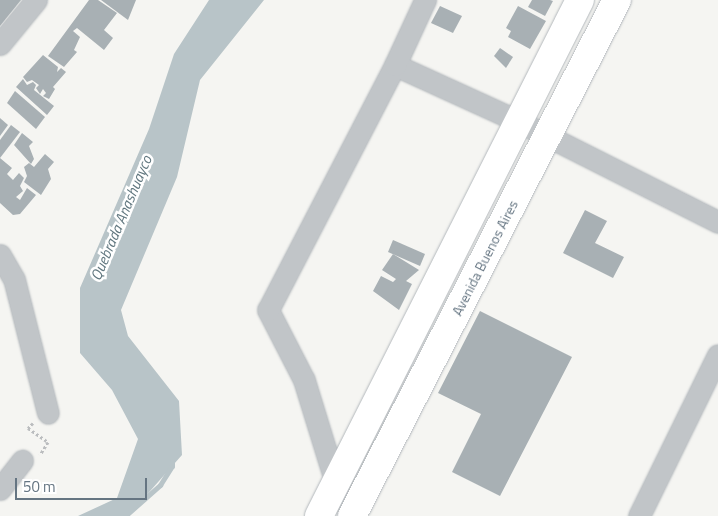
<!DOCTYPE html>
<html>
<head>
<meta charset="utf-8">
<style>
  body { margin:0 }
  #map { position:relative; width:718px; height:516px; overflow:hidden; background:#f5f5f2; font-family:"Titillium Web",sans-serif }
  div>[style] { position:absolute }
  .water>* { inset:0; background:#b8c4c8 }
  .stream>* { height:5px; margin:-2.5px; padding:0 2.5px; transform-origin:2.5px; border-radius:2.5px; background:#b8c4c8 }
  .building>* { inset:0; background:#a8b0b4 }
  .path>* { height:3px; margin-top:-1.5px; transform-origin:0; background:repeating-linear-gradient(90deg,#bbbdbf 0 2.5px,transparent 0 5px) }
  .roads { filter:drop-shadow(0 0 1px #b3b8bc) drop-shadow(0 0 1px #b3b8bc) }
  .street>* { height:21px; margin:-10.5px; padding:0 10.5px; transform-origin:10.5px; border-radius:10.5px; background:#c1c5c8 }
  .secondary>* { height:28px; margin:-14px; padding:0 14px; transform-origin:14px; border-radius:14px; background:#fff }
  span { translate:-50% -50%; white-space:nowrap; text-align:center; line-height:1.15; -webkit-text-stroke:5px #fff; paint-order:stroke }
  .street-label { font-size:14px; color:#657582 }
  .water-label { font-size:15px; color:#61777f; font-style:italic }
  .scale { position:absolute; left:15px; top:478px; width:132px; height:22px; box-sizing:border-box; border:2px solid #657582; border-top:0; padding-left:6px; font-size:15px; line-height:18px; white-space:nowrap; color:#657582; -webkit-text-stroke:4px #fff; paint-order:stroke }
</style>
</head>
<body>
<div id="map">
  <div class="water">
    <i style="clip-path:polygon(209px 0,264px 0,200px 80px,177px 177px,121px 310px,128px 336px,179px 401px,182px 455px,128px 516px,78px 516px,117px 498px,138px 439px,112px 390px,80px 353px,80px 288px,149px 129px,174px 54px)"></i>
  </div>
  <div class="stream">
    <i style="left:125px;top:516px;width:47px;rotate:-41.5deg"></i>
    <i style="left:160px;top:485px;width:22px;rotate:-58deg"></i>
    <i style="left:172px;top:466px;width:5px;rotate:-90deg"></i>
  </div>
  <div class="building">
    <i style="clip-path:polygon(0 0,21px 0,0 26px)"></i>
    <i style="clip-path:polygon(89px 0,98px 0,117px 13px,104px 30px,113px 38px,104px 50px,77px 28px,73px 31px,80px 37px,74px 50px,77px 52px,64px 67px,48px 56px)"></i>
    <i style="clip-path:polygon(101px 0,136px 0,128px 20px)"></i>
    <i style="clip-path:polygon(532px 0,550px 0,553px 1px,545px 16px,528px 7px)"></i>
    <i style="clip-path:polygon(440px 6px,462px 16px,453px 33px,431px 23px)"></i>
    <i style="clip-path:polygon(518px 6px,546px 21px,530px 49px,508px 37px,511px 31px,506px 28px)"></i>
    <i style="clip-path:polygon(500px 48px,513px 57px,506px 68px,494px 56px)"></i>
    <i style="clip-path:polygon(43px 55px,58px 67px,57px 72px,61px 68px,66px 72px,53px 87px,55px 89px,49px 99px,43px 96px,46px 93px,43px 89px,40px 94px,36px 88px,39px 85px,32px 80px,27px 82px,23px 77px)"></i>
    <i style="clip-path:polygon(23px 79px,27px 85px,33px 82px,36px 85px,34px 90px,54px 106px,47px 115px,16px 87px)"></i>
    <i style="clip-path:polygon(15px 91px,45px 117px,36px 129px,7px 103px)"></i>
    <i style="clip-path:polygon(0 118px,8px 125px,0 136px)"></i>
    <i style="clip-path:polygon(11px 125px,20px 132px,0 158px,0 140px)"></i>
    <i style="clip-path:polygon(22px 133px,33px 142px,29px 146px,34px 159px,31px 164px,14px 145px)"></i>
    <i style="clip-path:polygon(45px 154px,54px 162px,48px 169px,51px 179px,41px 195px,24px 182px,27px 176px,24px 167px,29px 163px,34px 167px)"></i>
    <i style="clip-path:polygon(0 158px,12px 168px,7px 174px,13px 180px,19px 173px,24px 178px,20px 186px,23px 191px,16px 197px,20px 200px,27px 188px,36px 195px,20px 214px,13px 215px,0 203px)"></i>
    <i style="clip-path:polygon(585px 210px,607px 221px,595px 243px,624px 257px,613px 278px,563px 253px)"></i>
    <i style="clip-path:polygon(393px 240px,425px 254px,420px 266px,388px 252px)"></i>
    <i style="clip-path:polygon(393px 254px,419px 270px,406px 281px,412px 284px,399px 310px,373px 291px,381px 276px,393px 282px,396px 279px,382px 270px)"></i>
    <i style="clip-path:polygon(480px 311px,572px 357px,500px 496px,452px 472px,481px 414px,438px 393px)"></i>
  </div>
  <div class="path">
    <i style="left:33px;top:423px;width:7px;rotate:135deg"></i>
    <i style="left:28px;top:428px;width:24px;rotate:35deg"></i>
    <i style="left:48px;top:442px;width:15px;rotate:122deg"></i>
  </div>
  <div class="roads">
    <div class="street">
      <i style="left:0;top:44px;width:57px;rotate:-50.7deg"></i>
      <i style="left:395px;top:65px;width:135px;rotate:24.5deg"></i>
      <i style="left:518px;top:121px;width:224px;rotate:26.8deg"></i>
      <i style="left:0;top:255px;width:28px;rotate:60deg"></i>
      <i style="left:14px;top:279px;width:138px;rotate:75.8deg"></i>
      <i style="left:336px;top:484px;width:109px;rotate:-107.1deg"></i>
      <i style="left:304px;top:380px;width:79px;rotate:-117.2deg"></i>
      <i style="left:268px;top:310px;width:276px;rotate:-62.6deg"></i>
      <i style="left:395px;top:65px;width:72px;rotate:-65.2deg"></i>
      <i style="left:0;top:489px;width:36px;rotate:-52deg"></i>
      <i style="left:639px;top:516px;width:179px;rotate:-63.9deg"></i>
    </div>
    <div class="secondary">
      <i style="left:319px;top:516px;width:578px;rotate:-63.17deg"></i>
      <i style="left:352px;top:516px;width:580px;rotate:-62.82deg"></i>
    </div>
  </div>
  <div class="street-label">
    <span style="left:485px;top:258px;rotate:-63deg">Avenida Buenos Aires</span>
  </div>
  <div class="water-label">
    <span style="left:121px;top:218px;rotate:-67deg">Quebrada Anashuayco</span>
  </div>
  <div class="scale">50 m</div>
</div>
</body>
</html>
